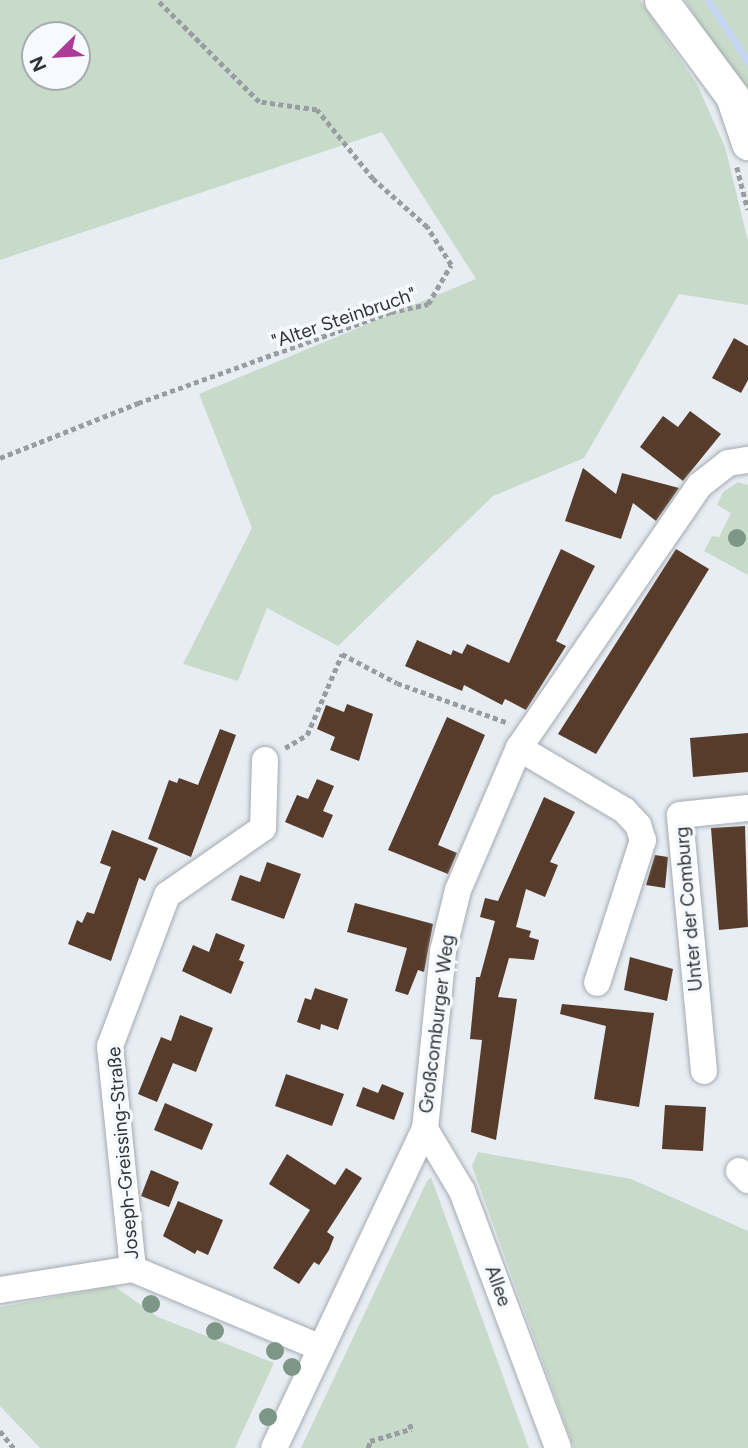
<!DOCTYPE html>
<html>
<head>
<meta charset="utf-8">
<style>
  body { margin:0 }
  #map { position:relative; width:748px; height:1448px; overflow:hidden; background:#e7edf3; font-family:Figtree,sans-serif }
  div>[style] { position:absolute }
  .green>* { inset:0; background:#c8dbca }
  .stream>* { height:7px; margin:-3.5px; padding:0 3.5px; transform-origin:3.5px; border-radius:3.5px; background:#c5d5f4 }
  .building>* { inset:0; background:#573c2b }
  .path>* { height:4.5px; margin-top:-2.25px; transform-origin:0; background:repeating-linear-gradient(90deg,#989da1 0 5px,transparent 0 8.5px) }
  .roads { filter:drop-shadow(0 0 2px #a4aab0) drop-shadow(0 0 2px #a4aab0) }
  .minor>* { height:26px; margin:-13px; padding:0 13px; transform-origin:13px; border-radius:13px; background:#fff }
  .major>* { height:33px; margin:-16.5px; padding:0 16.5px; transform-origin:16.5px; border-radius:16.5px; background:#fff }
  .trees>* { width:18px; height:18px; margin:-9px; border-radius:50%; background:#7d9787 }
  span { translate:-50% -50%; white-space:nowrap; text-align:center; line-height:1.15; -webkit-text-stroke:7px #f6fafe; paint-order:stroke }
  .street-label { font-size:19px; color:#313436 }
  .north { position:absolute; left:21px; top:21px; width:70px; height:70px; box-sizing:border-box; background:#f6fafe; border:2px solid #a7abae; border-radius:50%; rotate:246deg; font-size:19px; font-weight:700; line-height:28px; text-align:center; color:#313436 }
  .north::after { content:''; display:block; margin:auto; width:24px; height:32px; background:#ac3b97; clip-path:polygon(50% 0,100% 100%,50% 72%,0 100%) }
</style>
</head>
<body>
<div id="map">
  <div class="green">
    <i style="clip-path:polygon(evenodd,0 0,640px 0,697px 84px,725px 147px,748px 241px,748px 305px,679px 294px,584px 458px,493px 496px,338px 646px,267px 608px,238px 681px,183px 664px,252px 528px,199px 394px,476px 279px,382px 132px,0 260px,0 0,35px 35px,77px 35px,77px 77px,35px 77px,35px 35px)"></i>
    <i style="clip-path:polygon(685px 0,748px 0,748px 87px,744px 92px)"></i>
    <i style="clip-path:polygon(738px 482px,748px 485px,748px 575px,704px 551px,712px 536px,719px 537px,731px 513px,717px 505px,723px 492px)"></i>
    <i style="clip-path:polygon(478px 1152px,631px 1179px,748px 1231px,748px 1448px,574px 1448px,472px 1166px)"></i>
    <i style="clip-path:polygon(431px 1177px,529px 1448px,301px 1448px,427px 1181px)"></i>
    <i style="clip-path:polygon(114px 1286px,158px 1317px,274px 1363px,235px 1448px,40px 1448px,0 1406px,0 1307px)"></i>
  </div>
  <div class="stream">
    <i style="left:708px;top:0;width:74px;rotate:57.2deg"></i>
  </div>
  <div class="building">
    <i style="clip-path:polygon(734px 338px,748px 346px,748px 380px,741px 393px,712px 378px)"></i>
    <i style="clip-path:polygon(690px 411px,721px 434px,683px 481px,640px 447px,663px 416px,678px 427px)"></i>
    <i style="clip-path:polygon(583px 468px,616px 494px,622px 473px,679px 488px,656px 521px,633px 503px,621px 539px,565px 521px)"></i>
    <i style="clip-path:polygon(561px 549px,595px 566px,556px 641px,566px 646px,526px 710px,505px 699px,502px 705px,464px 685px,462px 691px,405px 666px,417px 640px,451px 655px,453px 650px,462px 654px,467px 644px,509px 663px)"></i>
    <i style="clip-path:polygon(676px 549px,709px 569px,596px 754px,558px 734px)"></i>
    <i style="clip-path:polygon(347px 704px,373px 714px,359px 761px,330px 750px,335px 737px,317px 729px,326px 705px,344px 712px)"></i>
    <i style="clip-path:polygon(447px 717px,485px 735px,438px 845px,457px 853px,448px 874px,388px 850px)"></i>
    <i style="clip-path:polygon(220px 729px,236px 735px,191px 857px,148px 839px,169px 780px,177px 783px,179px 778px,198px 785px)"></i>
    <i style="clip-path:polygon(748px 733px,748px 772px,693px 777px,690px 738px)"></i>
    <i style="clip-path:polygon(317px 779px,334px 786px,323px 811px,333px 815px,323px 838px,285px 822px,297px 795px,308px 799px)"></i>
    <i style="clip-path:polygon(544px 797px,575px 812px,550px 862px,558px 865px,545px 897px,526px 889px,516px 927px,531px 931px,529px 937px,539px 940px,534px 960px,509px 958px,498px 997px,517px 999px,496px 1140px,471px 1132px,482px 1040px,470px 1039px,476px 977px,480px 977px,495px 921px,480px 917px,485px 898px,498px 901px)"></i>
    <i style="clip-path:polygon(745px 826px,748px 927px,719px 930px,711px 828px)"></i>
    <i style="clip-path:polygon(112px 830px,158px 848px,145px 881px,139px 878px,111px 961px,68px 944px,77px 920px,82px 923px,87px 912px,94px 914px,111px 867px,100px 863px)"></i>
    <i style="clip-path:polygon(655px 855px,668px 857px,665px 888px,646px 885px)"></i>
    <i style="clip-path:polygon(267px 862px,301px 874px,284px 919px,231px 900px,240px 875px,260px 882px)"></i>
    <i style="clip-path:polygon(355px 903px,433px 924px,424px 972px,418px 970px,408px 995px,395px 991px,407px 948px,347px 932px)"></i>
    <i style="clip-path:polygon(216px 933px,245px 945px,239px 960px,244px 962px,231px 994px,182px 971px,193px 945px,209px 952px)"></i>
    <i style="clip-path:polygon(630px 957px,673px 969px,667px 1001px,624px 990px)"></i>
    <i style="clip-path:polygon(315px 988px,348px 999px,338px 1030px,321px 1024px,320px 1030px,297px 1022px,305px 998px,311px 1000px)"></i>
    <i style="clip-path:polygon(562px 1004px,654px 1013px,639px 1107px,594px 1099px,606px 1026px,560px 1014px)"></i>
    <i style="clip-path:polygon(180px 1015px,213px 1028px,196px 1072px,173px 1063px,157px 1102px,138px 1094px,161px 1037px,171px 1041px)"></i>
    <i style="clip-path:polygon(286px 1074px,344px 1094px,332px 1126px,275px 1106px)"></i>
    <i style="clip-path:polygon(382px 1084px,404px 1093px,394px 1120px,356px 1106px,363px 1087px,378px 1093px)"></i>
    <i style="clip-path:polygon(165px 1103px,213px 1124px,202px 1150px,154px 1130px)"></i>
    <i style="clip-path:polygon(665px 1105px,706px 1107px,703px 1151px,662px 1149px)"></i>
    <i style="clip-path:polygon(287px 1154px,335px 1185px,346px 1168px,362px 1178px,327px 1232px,334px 1237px,329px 1250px,319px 1265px,314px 1262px,299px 1284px,273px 1268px,310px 1210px,269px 1184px)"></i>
    <i style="clip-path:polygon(151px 1170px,179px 1182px,169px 1207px,141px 1196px)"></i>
    <i style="clip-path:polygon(178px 1201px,223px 1220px,208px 1255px,197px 1250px,195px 1254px,163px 1236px)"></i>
  </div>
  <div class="path">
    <i style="left:737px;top:167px;width:44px;rotate:75.7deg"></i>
    <i style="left:0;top:458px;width:149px;rotate:-21.7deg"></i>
    <i style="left:138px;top:403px;width:269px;rotate:-19.8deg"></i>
    <i style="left:391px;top:312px;width:38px;rotate:-12deg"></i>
    <i style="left:428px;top:304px;width:45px;rotate:-59.5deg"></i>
    <i style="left:451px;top:265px;width:45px;rotate:-122.3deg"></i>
    <i style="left:427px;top:227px;width:72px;rotate:-138.4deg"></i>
    <i style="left:373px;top:179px;width:89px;rotate:-129.1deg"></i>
    <i style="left:317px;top:110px;width:59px;rotate:-172.1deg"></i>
    <i style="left:259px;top:102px;width:144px;rotate:-135deg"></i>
    <i style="left:285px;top:748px;width:26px;rotate:-31deg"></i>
    <i style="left:307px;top:735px;width:88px;rotate:-66.6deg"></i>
    <i style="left:342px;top:654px;width:62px;rotate:27.8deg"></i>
    <i style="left:397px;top:683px;width:119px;rotate:19.7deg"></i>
    <i style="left:0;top:1431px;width:22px;rotate:51deg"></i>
    <i style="left:368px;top:1448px;width:7px;rotate:-74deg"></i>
    <i style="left:370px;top:1441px;width:43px;rotate:-16.3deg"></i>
    <i style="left:411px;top:1429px;width:6px;rotate:-108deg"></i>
  </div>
  <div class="roads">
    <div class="minor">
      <i style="left:519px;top:748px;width:122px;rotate:30.6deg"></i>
      <i style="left:624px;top:810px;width:21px;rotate:47deg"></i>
      <i style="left:638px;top:825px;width:16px;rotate:72deg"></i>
      <i style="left:643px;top:840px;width:150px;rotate:107.8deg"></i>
      <i style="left:704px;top:1071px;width:257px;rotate:-95.4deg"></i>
      <i style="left:680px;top:815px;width:68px;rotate:-5.9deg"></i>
      <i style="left:425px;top:1129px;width:72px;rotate:59.2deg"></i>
      <i style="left:462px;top:1191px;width:274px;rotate:69.5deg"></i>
      <i style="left:739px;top:1171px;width:13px;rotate:45deg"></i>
      <i style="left:133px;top:1269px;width:224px;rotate:-95.9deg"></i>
      <i style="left:110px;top:1046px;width:161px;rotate:-69.3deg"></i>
      <i style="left:167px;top:895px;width:117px;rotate:-34.9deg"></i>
      <i style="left:263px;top:828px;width:68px;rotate:-88.3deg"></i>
      <i style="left:0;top:1290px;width:135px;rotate:-9deg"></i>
      <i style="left:133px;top:1269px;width:204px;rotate:22.8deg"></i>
      <i style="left:274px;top:1448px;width:353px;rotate:-64.7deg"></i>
      <i style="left:425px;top:1129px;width:179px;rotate:-84.2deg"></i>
      <i style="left:443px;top:951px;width:63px;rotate:-76.2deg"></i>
      <i style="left:458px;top:890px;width:155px;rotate:-66.8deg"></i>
      <i style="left:519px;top:748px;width:319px;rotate:-55.5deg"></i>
      <i style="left:700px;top:485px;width:36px;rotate:-38deg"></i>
      <i style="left:728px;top:463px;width:20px;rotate:-9deg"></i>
    </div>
    <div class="major">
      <i style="left:661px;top:0;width:119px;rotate:53.5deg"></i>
      <i style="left:732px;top:96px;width:50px;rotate:71.2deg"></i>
    </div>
  </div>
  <div class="trees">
    <i style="left:737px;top:538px"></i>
    <i style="left:151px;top:1304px"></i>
    <i style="left:215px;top:1331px"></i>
    <i style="left:275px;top:1351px"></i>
    <i style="left:292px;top:1367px"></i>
    <i style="left:268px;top:1417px"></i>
  </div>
  <div class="street-label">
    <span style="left:344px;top:318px;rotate:-19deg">"Alter Steinbruch"</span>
    <span style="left:689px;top:909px;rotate:-95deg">Unter der Comburg</span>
    <span style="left:437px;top:1024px;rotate:-83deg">Großcomburger Weg</span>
    <span style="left:123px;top:1153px;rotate:-95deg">Joseph-Greissing-Straße</span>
    <span style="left:498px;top:1286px;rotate:70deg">Allee</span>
  </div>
  <div class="north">N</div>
</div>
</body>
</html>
